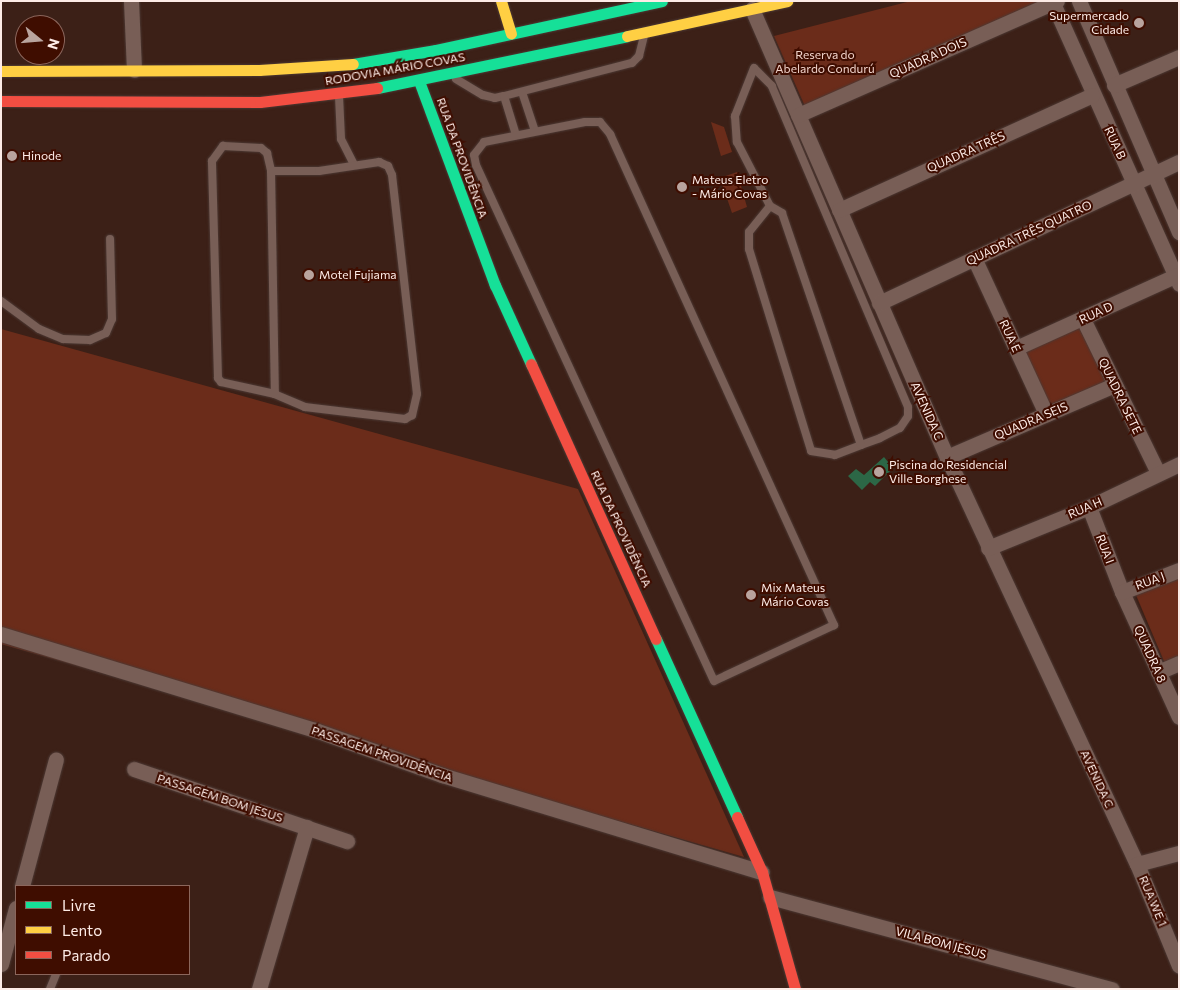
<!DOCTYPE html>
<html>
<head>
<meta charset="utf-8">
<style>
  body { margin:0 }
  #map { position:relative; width:1180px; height:990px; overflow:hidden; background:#3c2017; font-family:Commissioner,sans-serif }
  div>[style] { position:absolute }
  .green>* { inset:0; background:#6b2c1a }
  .water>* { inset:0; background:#2c6746 }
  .roads { filter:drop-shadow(0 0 1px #4c3934) drop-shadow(0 0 1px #4c3934) }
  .lane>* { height:8px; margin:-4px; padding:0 4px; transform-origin:4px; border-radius:4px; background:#785e56 }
  .street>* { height:15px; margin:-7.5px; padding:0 7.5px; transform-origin:7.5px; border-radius:7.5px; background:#785e56 }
  .fast>* { height:11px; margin:-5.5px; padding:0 5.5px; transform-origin:5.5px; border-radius:5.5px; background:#16e098 }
  .slow>* { height:11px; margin:-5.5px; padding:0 5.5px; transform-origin:5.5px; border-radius:5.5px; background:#ffcf43 }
  .jam>* { height:11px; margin:-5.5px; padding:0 5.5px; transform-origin:5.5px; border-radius:5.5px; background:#f24e42 }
  .dots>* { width:14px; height:14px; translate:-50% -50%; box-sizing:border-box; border:2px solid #3f0d00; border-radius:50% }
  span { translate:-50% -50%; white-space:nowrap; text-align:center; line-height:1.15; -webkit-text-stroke:4px #3f0d00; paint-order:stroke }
  .poi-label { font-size:12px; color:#fdebe6 }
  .right { translate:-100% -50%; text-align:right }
  .left { translate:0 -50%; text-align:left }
  .park-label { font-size:12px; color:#f1d3ca }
  .street-label { font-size:12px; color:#fdebe6 }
  .frame { position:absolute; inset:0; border:2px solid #fdebe6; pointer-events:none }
  .legend { position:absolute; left:15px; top:885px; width:175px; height:90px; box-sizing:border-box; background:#3f0d00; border:1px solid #8b665c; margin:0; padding:6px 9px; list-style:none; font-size:15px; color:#fdebe6 }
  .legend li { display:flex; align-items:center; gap:10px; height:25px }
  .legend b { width:25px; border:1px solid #8b665c }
  .north { position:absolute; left:15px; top:15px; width:50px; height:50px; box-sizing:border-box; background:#3f0d00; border:1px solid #8b665c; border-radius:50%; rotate:107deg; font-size:14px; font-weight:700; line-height:20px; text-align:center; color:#fdebe6 }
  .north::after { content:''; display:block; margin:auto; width:18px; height:22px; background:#b9a49e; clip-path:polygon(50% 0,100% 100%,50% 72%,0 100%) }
</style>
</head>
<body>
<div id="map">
  <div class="green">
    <i style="clip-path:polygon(911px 1px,1055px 1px,807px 111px,774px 36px)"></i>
    <i style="clip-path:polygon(711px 122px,724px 127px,732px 152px,721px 156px)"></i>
    <i style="clip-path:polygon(737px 172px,747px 207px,732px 213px,720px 178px)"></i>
    <i style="clip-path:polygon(1088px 312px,1119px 381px,1049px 413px,1018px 344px)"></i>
    <i style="clip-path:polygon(1px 329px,578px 489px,744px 857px,1px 644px)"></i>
    <i style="clip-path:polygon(1179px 578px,1179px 660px,1166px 666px,1136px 595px)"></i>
  </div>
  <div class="water">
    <i style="clip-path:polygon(884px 457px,893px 468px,875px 486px,870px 482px,862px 490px,848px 476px,856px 469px,864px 475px)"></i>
  </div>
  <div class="roads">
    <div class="lane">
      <i style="left:456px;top:79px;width:31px;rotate:31deg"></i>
      <i style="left:483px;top:95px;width:12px;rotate:14deg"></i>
      <i style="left:495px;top:98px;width:9px;rotate:-13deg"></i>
      <i style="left:504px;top:96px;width:132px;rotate:-14.5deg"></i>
      <i style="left:632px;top:63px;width:10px;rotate:-45deg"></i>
      <i style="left:639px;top:56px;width:21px;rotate:-76deg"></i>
      <i style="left:522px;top:92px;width:41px;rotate:71.6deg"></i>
      <i style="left:339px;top:96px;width:43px;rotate:87.3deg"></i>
      <i style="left:341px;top:139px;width:29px;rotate:63deg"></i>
      <i style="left:504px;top:96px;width:41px;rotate:72.9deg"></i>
      <i style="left:585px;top:122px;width:15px"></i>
      <i style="left:600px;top:122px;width:16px;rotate:50deg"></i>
      <i style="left:610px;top:134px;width:540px;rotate:65.48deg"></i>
      <i style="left:834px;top:625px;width:132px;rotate:155deg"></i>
      <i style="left:714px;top:681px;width:568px;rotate:-114.76deg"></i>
      <i style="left:476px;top:165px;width:10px;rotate:-101deg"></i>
      <i style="left:474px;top:155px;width:16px;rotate:-52deg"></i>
      <i style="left:484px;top:142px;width:103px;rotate:-11.2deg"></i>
      <i style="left:223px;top:146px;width:38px;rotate:3deg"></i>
      <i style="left:261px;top:148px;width:8px;rotate:40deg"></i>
      <i style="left:267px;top:153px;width:18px;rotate:77deg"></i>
      <i style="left:271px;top:171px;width:48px"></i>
      <i style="left:319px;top:171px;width:61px;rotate:-8.5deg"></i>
      <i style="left:379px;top:162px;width:10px;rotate:24deg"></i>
      <i style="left:388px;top:166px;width:10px;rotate:66deg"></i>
      <i style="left:392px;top:175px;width:220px;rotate:83.5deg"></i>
      <i style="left:417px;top:394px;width:22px;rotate:103deg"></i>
      <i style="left:412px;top:415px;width:8px;rotate:150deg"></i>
      <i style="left:405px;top:419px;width:101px;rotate:-173.2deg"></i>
      <i style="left:305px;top:407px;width:33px;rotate:-157deg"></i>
      <i style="left:275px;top:394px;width:55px;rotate:-167.5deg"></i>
      <i style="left:221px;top:382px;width:5px;rotate:-127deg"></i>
      <i style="left:218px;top:378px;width:217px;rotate:-91.6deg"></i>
      <i style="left:212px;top:161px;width:19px;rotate:-54deg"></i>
      <i style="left:271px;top:171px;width:223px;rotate:89deg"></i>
      <i style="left:770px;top:206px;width:33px;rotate:129deg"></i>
      <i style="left:749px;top:232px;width:17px;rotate:90deg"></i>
      <i style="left:749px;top:249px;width:211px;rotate:72.9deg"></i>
      <i style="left:811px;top:451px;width:24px;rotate:9deg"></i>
      <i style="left:835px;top:455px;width:28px;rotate:-21deg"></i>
      <i style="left:861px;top:445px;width:20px;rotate:-20deg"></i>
      <i style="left:880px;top:438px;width:22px;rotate:-27deg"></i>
      <i style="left:900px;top:428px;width:14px;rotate:-56deg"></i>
      <i style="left:908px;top:416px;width:9px;rotate:-90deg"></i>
      <i style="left:908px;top:407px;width:349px;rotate:-113deg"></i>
      <i style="left:772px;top:86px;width:25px;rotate:-135deg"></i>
      <i style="left:754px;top:68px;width:52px;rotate:111.6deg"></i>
      <i style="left:735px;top:116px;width:26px;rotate:86deg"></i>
      <i style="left:737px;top:142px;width:72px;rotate:62.7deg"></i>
      <i style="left:770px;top:206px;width:14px;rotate:30deg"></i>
      <i style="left:782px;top:213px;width:245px;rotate:71.2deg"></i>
      <i style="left:1px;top:301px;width:47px;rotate:36.4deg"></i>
      <i style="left:39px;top:329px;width:26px;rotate:23deg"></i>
      <i style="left:63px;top:339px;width:27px;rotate:2deg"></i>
      <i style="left:90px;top:340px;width:17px;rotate:-24deg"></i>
      <i style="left:106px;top:333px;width:15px;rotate:-67deg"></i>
      <i style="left:112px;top:319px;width:80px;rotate:-91.4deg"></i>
      <i style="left:50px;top:989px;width:16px;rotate:-68deg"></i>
    </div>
    <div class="street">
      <i style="left:131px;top:1px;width:69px;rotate:87.5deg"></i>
      <i style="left:1052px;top:1px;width:310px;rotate:65.8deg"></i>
      <i style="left:1079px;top:1px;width:252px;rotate:66.6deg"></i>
      <i style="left:752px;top:9px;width:489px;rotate:66.5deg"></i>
      <i style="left:947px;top:457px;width:449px;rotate:65deg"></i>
      <i style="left:1137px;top:864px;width:110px;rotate:67.6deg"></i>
      <i style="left:1114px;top:85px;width:71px;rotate:-23.3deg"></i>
      <i style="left:798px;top:115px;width:283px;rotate:-23.8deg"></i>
      <i style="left:839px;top:210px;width:278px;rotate:-24.4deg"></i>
      <i style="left:974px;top:258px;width:172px;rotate:65.2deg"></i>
      <i style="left:879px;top:303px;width:331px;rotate:-25.2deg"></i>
      <i style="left:1083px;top:319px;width:171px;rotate:64deg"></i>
      <i style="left:1016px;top:348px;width:175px;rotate:-24.4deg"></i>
      <i style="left:947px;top:457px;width:182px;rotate:-23.3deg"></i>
      <i style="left:1089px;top:507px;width:91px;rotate:68.8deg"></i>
      <i style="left:1122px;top:592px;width:137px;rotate:65.5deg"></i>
      <i style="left:988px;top:548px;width:109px;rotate:-22.1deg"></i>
      <i style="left:1089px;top:507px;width:100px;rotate:-25.5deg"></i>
      <i style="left:1122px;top:592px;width:61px;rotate:-21.1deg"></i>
      <i style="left:1px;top:634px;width:328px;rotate:17deg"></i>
      <i style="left:315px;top:730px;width:135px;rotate:19.5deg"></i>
      <i style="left:442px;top:775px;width:334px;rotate:16.9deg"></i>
      <i style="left:1158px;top:672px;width:23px;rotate:-23deg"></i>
      <i style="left:134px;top:769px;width:225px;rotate:18.7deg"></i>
      <i style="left:1137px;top:864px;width:43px;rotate:-14.7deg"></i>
      <i style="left:22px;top:886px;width:131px;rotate:-75deg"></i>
      <i style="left:770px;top:897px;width:354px;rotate:15.1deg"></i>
      <i style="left:1px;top:964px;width:58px;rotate:-75deg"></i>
      <i style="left:259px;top:989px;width:169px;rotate:-73.5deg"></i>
    </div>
    <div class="fast">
      <i style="left:353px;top:64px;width:84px;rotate:-9.6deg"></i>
      <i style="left:436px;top:50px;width:231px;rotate:-12.2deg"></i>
      <i style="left:419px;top:81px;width:218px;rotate:69.6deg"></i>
      <i style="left:495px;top:285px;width:87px;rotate:65.5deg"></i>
      <i style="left:377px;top:88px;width:255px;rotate:-11.7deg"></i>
      <i style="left:656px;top:639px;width:196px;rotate:65.5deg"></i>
    </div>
    <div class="slow">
      <i style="left:501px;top:1px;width:34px;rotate:73deg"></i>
      <i style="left:627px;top:36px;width:164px;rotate:-12.3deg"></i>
      <i style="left:1px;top:71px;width:258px;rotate:-0.2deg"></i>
      <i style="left:259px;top:70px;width:94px;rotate:-3.7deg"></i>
    </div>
    <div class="jam">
      <i style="left:1px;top:101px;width:259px;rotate:0.2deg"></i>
      <i style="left:260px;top:102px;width:118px;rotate:-6.8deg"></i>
      <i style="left:531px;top:364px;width:302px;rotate:65.6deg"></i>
      <i style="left:737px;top:817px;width:60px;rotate:65.6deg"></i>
      <i style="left:762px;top:872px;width:122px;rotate:74.2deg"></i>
    </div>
  </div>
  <div class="dots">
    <i style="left:1139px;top:23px;background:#b9a49e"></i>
    <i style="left:12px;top:156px;background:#b9a49e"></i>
    <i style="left:682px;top:187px;background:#b9a49e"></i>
    <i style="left:309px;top:275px;background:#b9a49e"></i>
    <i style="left:879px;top:472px;background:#b9a49e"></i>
    <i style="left:751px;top:595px;background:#b9a49e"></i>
  </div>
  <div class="poi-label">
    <span class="right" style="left:1129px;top:23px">Supermercado<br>Cidade</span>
    <span class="left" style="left:22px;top:156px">Hinode</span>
    <span class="left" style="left:692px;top:187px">Mateus Eletro<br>- Mário Covas</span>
    <span class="left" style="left:319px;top:275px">Motel Fujiama</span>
    <span class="left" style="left:889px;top:472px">Piscina do Residencial<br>Ville Borghese</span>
    <span class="left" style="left:761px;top:595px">Mix Mateus<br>Mário Covas</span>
  </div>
  <div class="park-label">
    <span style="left:825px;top:62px">Reserva do<br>Abelardo Condurú</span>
  </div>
  <div class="street-label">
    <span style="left:928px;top:58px;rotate:-24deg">QUADRA DOIS</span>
    <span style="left:395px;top:69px;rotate:-10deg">RODOVIA MÁRIO COVAS</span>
    <span style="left:1115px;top:143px;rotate:65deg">RUA B</span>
    <span style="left:966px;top:152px;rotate:-24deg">QUADRA TRÊS</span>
    <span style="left:462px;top:158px;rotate:70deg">RUA DA PROVIDÊNCIA</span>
    <span style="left:1029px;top:233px;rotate:-25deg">QUADRA TRÊS QUATRO</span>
    <span style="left:1096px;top:313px;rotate:-25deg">RUA D</span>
    <span style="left:1010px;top:336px;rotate:65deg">RUA E</span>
    <span style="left:1120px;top:396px;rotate:64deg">QUADRA SETE</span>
    <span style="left:927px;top:411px;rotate:66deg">AVENIDA C</span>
    <span style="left:1031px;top:421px;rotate:-23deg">QUADRA SEIS</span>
    <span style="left:1085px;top:508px;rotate:-23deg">RUA H</span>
    <span style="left:621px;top:529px;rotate:65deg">RUA DA PROVIDÊNCIA</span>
    <span style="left:1105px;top:549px;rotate:69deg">RUA I</span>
    <span style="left:1150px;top:581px;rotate:-20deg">RUA J</span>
    <span style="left:1150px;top:654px;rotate:66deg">QUADRA 8</span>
    <span style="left:382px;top:754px;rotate:19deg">PASSAGEM PROVIDÊNCIA</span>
    <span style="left:1097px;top:779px;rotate:65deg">AVENIDA C</span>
    <span style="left:220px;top:798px;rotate:18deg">PASSAGEM BOM JESUS</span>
    <span style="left:1153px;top:901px;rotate:67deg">RUA WE 1</span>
    <span style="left:941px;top:943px;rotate:15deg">VILA BOM JESUS</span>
  </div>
  <div class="frame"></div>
  <ul class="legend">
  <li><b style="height:6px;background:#16e098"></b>Livre</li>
  <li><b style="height:6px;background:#ffcf43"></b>Lento</li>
  <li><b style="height:6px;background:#f24e42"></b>Parado</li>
  </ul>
  <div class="north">N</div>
</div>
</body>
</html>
